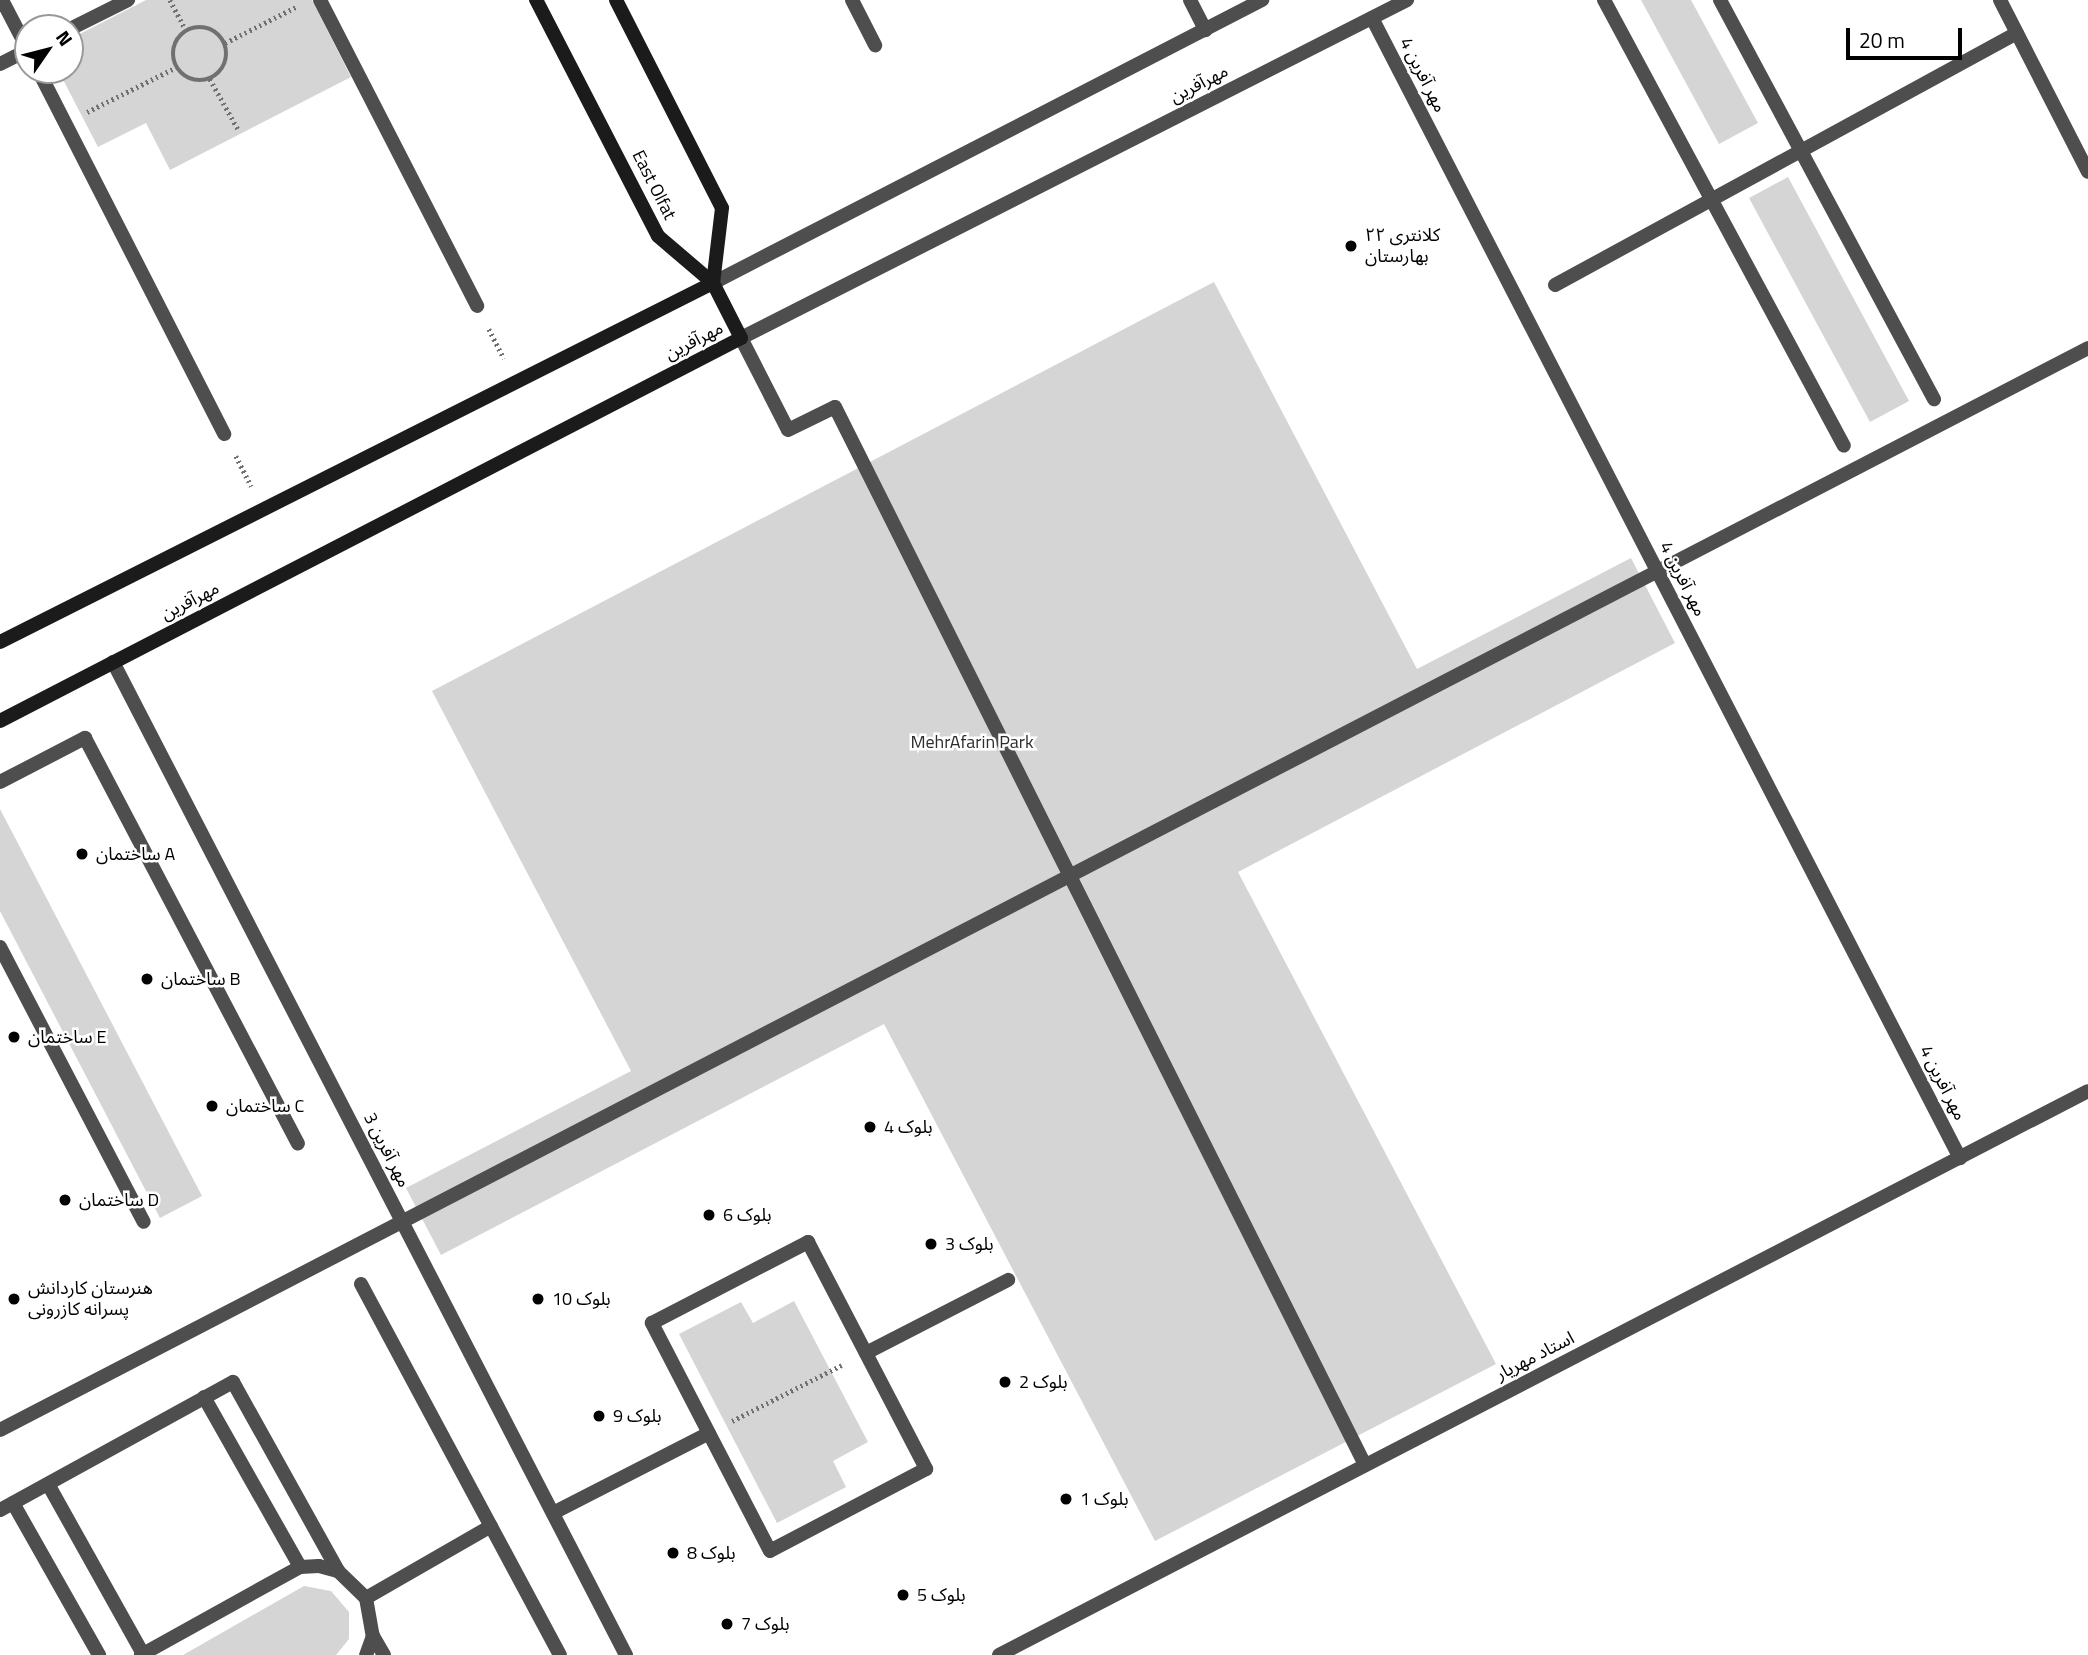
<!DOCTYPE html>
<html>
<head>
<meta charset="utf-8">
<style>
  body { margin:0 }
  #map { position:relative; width:2088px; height:1655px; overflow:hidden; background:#fff; font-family:"Titillium Web","Noto Sans Arabic",sans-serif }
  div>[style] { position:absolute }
  .green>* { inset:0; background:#d5d5d5 }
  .path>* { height:4.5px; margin-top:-2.25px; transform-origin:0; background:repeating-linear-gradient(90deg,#707070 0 2px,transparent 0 5.5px) }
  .path>.ring { margin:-2.25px; padding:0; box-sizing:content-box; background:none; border:4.5px solid #707070; border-radius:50% }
  .pedestrian>* { height:14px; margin:-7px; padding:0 7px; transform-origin:7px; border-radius:7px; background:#4e4e4e }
  .minor>* { height:14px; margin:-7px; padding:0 7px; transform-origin:7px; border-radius:7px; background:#4e4e4e }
  .tertiary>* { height:14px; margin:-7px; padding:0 7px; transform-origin:7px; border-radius:7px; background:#4e4e4e }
  .secondary>* { height:14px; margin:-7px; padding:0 7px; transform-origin:7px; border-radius:7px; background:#1b1b1b }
  .dots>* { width:19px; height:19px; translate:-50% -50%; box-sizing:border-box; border:4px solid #fff; border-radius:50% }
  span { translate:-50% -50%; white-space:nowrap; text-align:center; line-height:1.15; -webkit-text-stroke:5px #fff; paint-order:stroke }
  .street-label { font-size:18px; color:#000 }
  .poi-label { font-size:18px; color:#000 }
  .left { translate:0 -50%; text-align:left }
  .park-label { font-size:18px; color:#2c2c2c }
  .north { position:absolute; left:14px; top:14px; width:70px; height:70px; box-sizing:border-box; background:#fff; border:2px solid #999; border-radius:50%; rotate:55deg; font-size:19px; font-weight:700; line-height:28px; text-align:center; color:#000 }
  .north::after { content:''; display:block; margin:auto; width:24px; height:32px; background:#000; clip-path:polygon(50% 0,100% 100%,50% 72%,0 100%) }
  .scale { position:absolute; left:1846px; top:28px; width:116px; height:32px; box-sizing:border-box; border:4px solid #000; border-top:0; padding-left:9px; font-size:21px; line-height:24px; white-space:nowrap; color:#000; -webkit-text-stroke:5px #fff; paint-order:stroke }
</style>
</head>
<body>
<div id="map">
  <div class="green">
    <i style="clip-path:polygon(146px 0,312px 0,351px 77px,170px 170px,146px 123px,98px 147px,58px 70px,70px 70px,70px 39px)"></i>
    <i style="clip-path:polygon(1641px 0,1691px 0,1758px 123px,1719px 144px)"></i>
    <i style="clip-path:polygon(1788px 177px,1909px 401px,1870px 422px,1749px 198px)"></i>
    <i style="clip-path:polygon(1214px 282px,1417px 669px,1631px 558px,1675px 643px,1238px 872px,1496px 1364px,1155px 1541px,884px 1024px,441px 1255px,406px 1188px,631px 1071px,432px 691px)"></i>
    <i style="clip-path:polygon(0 809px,202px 1196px,160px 1218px,0 911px)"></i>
    <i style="clip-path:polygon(794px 1301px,868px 1442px,833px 1461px,846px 1487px,777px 1523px,679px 1334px,741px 1302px,753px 1323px)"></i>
    <i style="clip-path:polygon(304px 1586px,331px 1591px,349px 1612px,349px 1639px,336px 1655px,183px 1655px)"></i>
  </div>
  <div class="path">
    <i style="left:170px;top:0;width:34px;rotate:62deg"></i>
    <i class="ring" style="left:173px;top:27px;width:49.5px;height:49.5px"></i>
    <i style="left:225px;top:43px;width:80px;rotate:-26.9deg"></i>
    <i style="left:210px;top:79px;width:57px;rotate:60.8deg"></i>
    <i style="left:87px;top:112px;width:101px;rotate:-26.6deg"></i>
    <i style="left:489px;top:329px;width:33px;rotate:63deg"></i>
    <i style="left:236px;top:456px;width:34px;rotate:63deg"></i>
    <i style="left:732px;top:1421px;width:123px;rotate:-27deg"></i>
  </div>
  <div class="pedestrian">
    <i style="left:741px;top:338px;width:103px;rotate:62.9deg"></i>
    <i style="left:788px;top:430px;width:52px;rotate:-26.1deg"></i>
    <i style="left:835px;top:407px;width:1183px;rotate:63.39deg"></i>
    <i style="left:0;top:1430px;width:2352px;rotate:-27.39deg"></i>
  </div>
  <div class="minor">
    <i style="left:320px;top:0;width:344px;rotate:62.8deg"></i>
    <i style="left:852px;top:0;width:51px;rotate:62.9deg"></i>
    <i style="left:1190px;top:0;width:34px;rotate:63deg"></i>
    <i style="left:1604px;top:0;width:506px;rotate:61.71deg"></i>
    <i style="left:1720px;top:0;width:453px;rotate:61.8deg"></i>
    <i style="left:2000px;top:0;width:193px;rotate:62.9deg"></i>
    <i style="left:1372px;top:18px;width:1283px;rotate:62.72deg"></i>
    <i style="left:70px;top:29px;width:65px;rotate:-26.6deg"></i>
    <i style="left:0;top:64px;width:31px;rotate:-27deg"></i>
    <i style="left:28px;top:50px;width:56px;rotate:-117.5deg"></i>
    <i style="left:38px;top:70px;width:409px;rotate:62.9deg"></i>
    <i style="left:1555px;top:285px;width:526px;rotate:-28.61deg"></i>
    <i style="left:113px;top:662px;width:1118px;rotate:62.68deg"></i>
    <i style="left:0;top:782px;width:96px;rotate:-27.4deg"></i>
    <i style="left:85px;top:738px;width:458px;rotate:62.3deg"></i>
    <i style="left:0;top:947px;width:310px;rotate:62.4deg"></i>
    <i style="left:808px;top:1242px;width:256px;rotate:62.5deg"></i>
    <i style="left:926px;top:1469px;width:176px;rotate:152.3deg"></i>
    <i style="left:770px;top:1551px;width:257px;rotate:-117.4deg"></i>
    <i style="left:652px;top:1323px;width:176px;rotate:-27.4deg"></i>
    <i style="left:361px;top:1284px;width:421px;rotate:61.8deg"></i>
    <i style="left:866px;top:1353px;width:160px;rotate:-27.2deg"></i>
    <i style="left:204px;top:1397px;width:195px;rotate:60.5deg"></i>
    <i style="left:48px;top:1484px;width:195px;rotate:60.8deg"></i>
    <i style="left:13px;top:1503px;width:175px;rotate:60.5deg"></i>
    <i style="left:0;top:1510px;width:266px;rotate:-28.8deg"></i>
    <i style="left:233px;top:1382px;width:216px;rotate:60.9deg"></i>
    <i style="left:553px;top:1513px;width:175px;rotate:-27.1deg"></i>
    <i style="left:366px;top:1598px;width:144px;rotate:-29.9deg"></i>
    <i style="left:373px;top:1636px;width:22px;rotate:60deg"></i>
    <i style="left:141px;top:1655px;width:182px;rotate:-29deg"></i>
    <i style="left:300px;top:1567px;width:19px;rotate:-3deg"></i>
    <i style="left:319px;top:1566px;width:20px;rotate:15deg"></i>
    <i style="left:338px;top:1571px;width:39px;rotate:44deg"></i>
    <i style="left:366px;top:1598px;width:39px;rotate:80deg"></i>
    <i style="left:373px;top:1636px;width:20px;rotate:110deg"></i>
    <i style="left:999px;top:1655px;width:1226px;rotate:-27.38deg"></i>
  </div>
  <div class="tertiary">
    <i style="left:713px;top:283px;width:618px;rotate:-27.27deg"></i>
    <i style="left:741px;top:338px;width:747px;rotate:-26.91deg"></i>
  </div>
  <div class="secondary">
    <i style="left:616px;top:0;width:233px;rotate:63deg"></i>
    <i style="left:722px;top:208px;width:76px;rotate:96.8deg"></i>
    <i style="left:0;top:642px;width:798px;rotate:-26.73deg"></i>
    <i style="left:0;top:721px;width:834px;rotate:-27.33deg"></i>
    <i style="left:741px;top:338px;width:62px;rotate:-117deg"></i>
    <i style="left:713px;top:283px;width:72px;rotate:-139.5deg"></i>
    <i style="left:658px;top:236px;width:266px;rotate:-117.3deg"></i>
  </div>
  <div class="dots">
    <i style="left:1351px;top:246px;background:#000"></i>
    <i style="left:82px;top:854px;background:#000"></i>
    <i style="left:147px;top:979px;background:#000"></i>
    <i style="left:14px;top:1037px;background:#000"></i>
    <i style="left:212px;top:1106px;background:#000"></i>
    <i style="left:870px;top:1127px;background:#000"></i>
    <i style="left:65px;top:1200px;background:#000"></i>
    <i style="left:709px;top:1215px;background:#000"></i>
    <i style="left:931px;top:1244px;background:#000"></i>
    <i style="left:14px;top:1299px;background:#000"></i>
    <i style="left:538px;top:1299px;background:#000"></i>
    <i style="left:1005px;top:1382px;background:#000"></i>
    <i style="left:599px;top:1416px;background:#000"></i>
    <i style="left:1066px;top:1499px;background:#000"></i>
    <i style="left:673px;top:1553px;background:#000"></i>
    <i style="left:903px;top:1595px;background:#000"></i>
    <i style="left:727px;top:1624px;background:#000"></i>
  </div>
  <div class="street-label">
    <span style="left:1423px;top:75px;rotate:63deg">مهر آفرین 4</span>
    <span style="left:1199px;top:84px;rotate:-27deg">مهرآفرین</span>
    <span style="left:654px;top:185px;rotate:63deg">East Olfat</span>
    <span style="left:694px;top:341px;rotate:-27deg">مهرآفرین</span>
    <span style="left:1683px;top:579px;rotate:63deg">مهر آفرین 4</span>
    <span style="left:190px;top:601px;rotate:-27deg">مهرآفرین</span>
    <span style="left:1943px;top:1083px;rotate:63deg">مهر آفرین 4</span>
    <span style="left:387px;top:1150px;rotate:63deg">مهر آفرین 3</span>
    <span style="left:1535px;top:1356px;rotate:-27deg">استاد مهریار</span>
  </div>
  <div class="poi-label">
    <span class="left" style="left:1365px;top:246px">کلانتری ۲۲<br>بهارستان</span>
    <span class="left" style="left:96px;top:854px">ساختمان A</span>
    <span class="left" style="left:161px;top:979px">ساختمان B</span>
    <span class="left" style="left:28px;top:1037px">ساختمان E</span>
    <span class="left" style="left:226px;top:1106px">ساختمان C</span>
    <span class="left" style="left:884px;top:1127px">بلوک 4</span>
    <span class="left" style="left:79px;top:1200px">ساختمان D</span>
    <span class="left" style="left:723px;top:1215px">بلوک 6</span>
    <span class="left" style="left:945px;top:1244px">بلوک 3</span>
    <span class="left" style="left:28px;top:1299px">هنرستان کاردانش<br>پسرانه کازرونی</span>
    <span class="left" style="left:552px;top:1299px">بلوک 10</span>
    <span class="left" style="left:1019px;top:1382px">بلوک 2</span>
    <span class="left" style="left:613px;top:1416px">بلوک 9</span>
    <span class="left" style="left:1080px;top:1499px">بلوک 1</span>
    <span class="left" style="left:687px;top:1553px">بلوک 8</span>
    <span class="left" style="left:917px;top:1595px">بلوک 5</span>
    <span class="left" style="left:741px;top:1624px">بلوک 7</span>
  </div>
  <div class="park-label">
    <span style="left:972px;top:742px">MehrAfarin Park</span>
  </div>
  <div class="north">N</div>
  <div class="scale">20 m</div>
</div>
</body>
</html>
